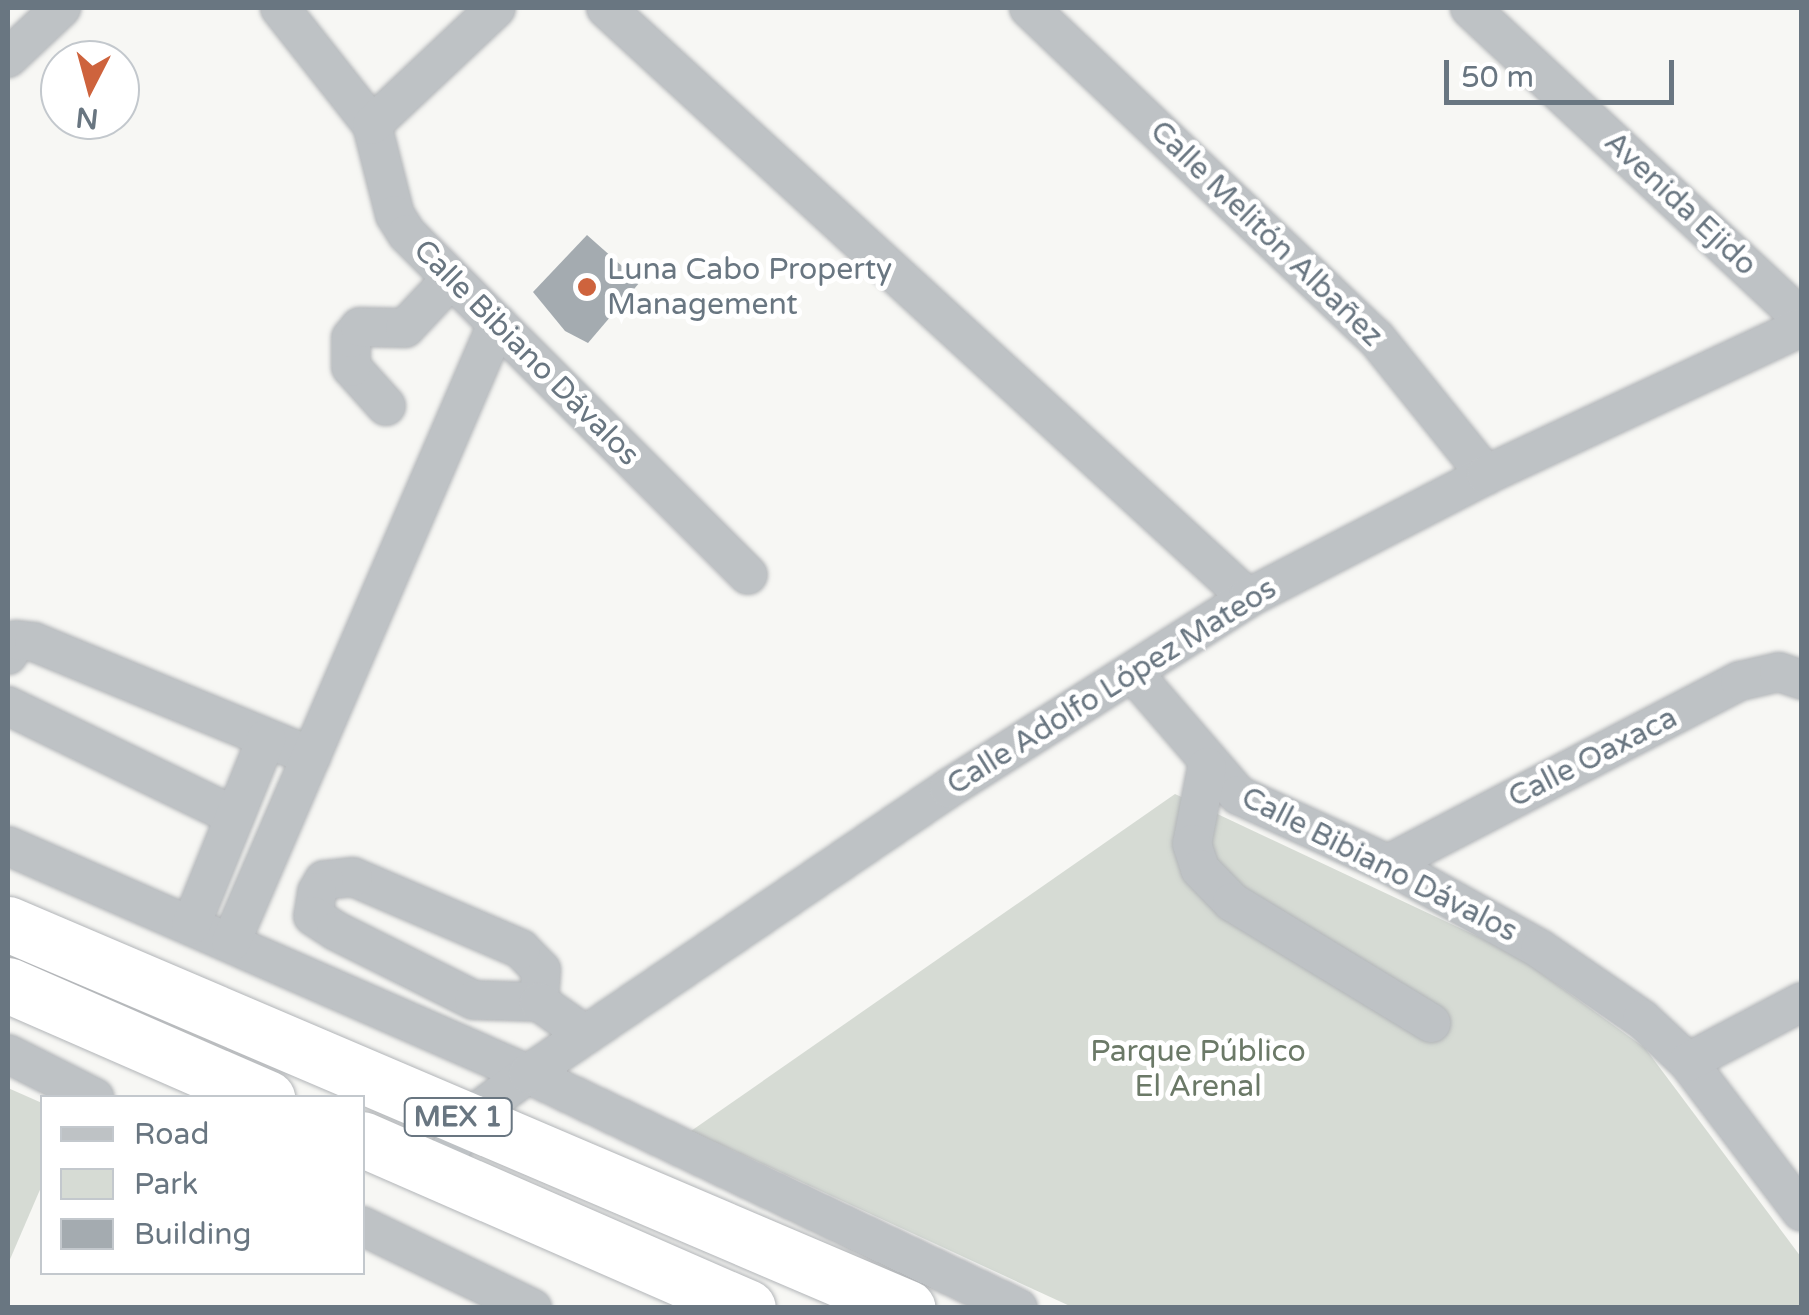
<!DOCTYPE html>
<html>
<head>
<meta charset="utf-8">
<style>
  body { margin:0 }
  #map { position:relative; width:1809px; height:1315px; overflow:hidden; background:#f7f7f4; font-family:"Varela Round",sans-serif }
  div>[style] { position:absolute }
  .green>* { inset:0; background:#d6dbd4 }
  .building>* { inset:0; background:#a4abb0 }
  .roads { filter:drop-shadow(0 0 2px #b2b5b8) drop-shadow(0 0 2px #b2b5b8) }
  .minor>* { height:38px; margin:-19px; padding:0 19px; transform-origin:19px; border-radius:19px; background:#bec2c5 }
  .highway>* { height:55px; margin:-27.5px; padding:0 27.5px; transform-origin:27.5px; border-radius:27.5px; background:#fff }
  .dots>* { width:28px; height:28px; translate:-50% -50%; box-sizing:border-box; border:5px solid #fff; border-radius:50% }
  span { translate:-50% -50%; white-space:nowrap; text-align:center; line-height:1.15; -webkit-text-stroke:10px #fff; paint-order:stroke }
  .shield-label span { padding:2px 8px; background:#fff; border:2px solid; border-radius:8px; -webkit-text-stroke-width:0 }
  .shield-label { font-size:28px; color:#697681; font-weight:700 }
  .street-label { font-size:30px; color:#697681 }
  .poi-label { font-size:30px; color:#697681 }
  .left { translate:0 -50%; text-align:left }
  .park-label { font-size:30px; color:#6b7967 }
  .frame { position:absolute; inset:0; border:10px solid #697681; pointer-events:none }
  .legend { position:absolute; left:40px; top:1095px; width:325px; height:180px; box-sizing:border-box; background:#fff; border:2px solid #c3c8cd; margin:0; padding:12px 18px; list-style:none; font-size:30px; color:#697681 }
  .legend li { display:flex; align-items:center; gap:20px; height:50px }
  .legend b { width:50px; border:2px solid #c3c8cd }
  .north { position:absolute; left:40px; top:40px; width:100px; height:100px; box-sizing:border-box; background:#fff; border:2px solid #c3c8cd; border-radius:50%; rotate:186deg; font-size:28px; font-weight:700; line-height:40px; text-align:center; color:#697681 }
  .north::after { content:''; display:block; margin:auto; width:35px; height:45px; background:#ce633d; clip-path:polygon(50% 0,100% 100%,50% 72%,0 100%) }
  .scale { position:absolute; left:1444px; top:60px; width:230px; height:45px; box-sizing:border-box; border:5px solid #697681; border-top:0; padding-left:12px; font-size:30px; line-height:35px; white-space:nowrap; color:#697681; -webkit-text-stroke:8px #fff; paint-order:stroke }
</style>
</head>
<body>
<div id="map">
  <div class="green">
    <i style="clip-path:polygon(1175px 794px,1515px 954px,1645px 1048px,1801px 1257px,1801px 1307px,1072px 1307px,691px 1131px)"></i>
    <i style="clip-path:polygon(8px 1088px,42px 1103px,42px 1185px,8px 1264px)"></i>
  </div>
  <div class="building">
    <i style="clip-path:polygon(587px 235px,640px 282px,588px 343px,565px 331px,533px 292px)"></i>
  </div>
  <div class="roads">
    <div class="minor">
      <i style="left:280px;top:8px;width:149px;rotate:51.8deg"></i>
      <i style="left:372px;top:125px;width:93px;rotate:75.7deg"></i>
      <i style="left:395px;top:215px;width:22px;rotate:58deg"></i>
      <i style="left:407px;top:234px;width:482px;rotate:45deg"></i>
      <i style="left:606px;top:8px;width:872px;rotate:42.58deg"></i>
      <i style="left:1029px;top:8px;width:479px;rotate:43.6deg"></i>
      <i style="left:1376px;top:338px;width:176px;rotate:51.2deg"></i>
      <i style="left:1470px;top:8px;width:455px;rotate:43.1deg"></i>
      <i style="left:8px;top:58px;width:73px;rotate:-43.3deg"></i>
      <i style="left:372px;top:125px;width:170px;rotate:-43.3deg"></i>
      <i style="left:386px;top:406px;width:52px;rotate:-131.9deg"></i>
      <i style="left:351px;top:367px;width:29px;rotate:-90deg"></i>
      <i style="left:351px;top:338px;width:14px;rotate:-51deg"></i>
      <i style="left:360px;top:327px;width:45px;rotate:1.3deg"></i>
      <i style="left:405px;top:328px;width:67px;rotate:-46.8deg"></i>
      <i style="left:8px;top:655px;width:17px;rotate:-62deg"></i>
      <i style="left:16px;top:640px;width:18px;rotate:6deg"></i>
      <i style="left:34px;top:642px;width:300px;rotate:22.4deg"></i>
      <i style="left:1134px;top:674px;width:160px;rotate:49.3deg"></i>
      <i style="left:1238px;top:795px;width:165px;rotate:24.7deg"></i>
      <i style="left:1388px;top:864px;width:174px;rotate:29.2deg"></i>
      <i style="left:1540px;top:949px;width:124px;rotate:34.5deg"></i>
      <i style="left:1642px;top:1019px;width:63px;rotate:43.1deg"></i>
      <i style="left:1688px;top:1062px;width:188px;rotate:52.8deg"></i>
      <i style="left:8px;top:706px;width:252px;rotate:25.9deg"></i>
      <i style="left:1207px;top:767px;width:78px;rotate:101deg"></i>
      <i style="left:1192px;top:844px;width:26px;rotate:72deg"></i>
      <i style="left:1200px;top:869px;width:46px;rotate:45.9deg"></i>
      <i style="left:1232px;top:902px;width:233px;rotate:31.3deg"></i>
      <i style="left:8px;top:846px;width:568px;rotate:23.68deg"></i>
      <i style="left:528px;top:1074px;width:543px;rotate:25.53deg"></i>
      <i style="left:1388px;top:864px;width:397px;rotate:-27.5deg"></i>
      <i style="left:1740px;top:681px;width:40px;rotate:-13deg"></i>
      <i style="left:1779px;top:672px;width:24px;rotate:19deg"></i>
      <i style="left:191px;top:925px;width:201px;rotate:-68deg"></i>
      <i style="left:231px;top:942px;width:673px;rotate:-66.71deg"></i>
      <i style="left:539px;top:1002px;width:32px;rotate:-86deg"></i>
      <i style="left:541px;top:970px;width:29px;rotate:-134deg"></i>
      <i style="left:521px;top:949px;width:183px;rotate:-156.8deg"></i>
      <i style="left:353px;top:877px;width:29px;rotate:174deg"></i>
      <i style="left:324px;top:880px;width:14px;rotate:120deg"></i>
      <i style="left:317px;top:892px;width:24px;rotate:99deg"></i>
      <i style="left:313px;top:916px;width:27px;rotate:33deg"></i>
      <i style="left:336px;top:931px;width:154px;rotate:26.6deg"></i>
      <i style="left:474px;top:1000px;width:65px;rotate:1.8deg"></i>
      <i style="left:539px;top:1002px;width:57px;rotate:35.1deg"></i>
      <i style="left:8px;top:1054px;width:97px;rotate:26.8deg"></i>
      <i style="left:1688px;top:1062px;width:129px;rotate:-27.8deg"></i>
      <i style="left:439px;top:1172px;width:59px;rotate:-62.6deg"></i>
      <i style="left:466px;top:1120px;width:77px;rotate:-36.6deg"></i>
      <i style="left:528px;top:1074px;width:509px;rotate:-34.19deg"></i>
      <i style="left:949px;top:788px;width:354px;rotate:-32.4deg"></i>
      <i style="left:1248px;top:598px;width:268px;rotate:-27.3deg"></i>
      <i style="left:1486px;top:475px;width:349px;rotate:-25.1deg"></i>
      <i style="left:362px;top:1226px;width:189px;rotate:25.8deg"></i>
    </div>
    <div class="highway">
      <i style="left:8px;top:924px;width:978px;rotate:23.11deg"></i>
      <i style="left:8px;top:985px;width:283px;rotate:23.6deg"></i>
      <i style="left:362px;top:1139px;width:421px;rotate:23.6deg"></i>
    </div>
  </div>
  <div class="dots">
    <i style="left:587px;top:287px;background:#ce633d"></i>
  </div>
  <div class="shield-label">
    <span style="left:458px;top:1117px">MEX 1</span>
  </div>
  <div class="street-label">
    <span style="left:1680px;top:204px;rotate:43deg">Avenida Ejido</span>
    <span style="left:1266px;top:234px;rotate:44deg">Calle Melitón Albañez</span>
    <span style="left:526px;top:353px;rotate:45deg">Calle Bibiano Dávalos</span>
    <span style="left:1112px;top:687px;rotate:-32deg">Calle Adolfo López Mateos</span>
    <span style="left:1593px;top:758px;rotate:-27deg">Calle Oaxaca</span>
    <span style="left:1379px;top:865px;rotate:27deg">Calle Bibiano Dávalos</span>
  </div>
  <div class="poi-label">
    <span class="left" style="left:607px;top:287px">Luna Cabo Property<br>Management</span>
  </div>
  <div class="park-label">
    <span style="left:1198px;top:1069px">Parque Público<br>El Arenal</span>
  </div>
  <div class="frame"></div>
  <ul class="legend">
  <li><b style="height:12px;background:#bec2c5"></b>Road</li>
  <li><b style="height:28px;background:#d6dbd4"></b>Park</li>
  <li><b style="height:28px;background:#a4abb0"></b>Building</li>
  </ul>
  <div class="north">N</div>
  <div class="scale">50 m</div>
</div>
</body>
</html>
